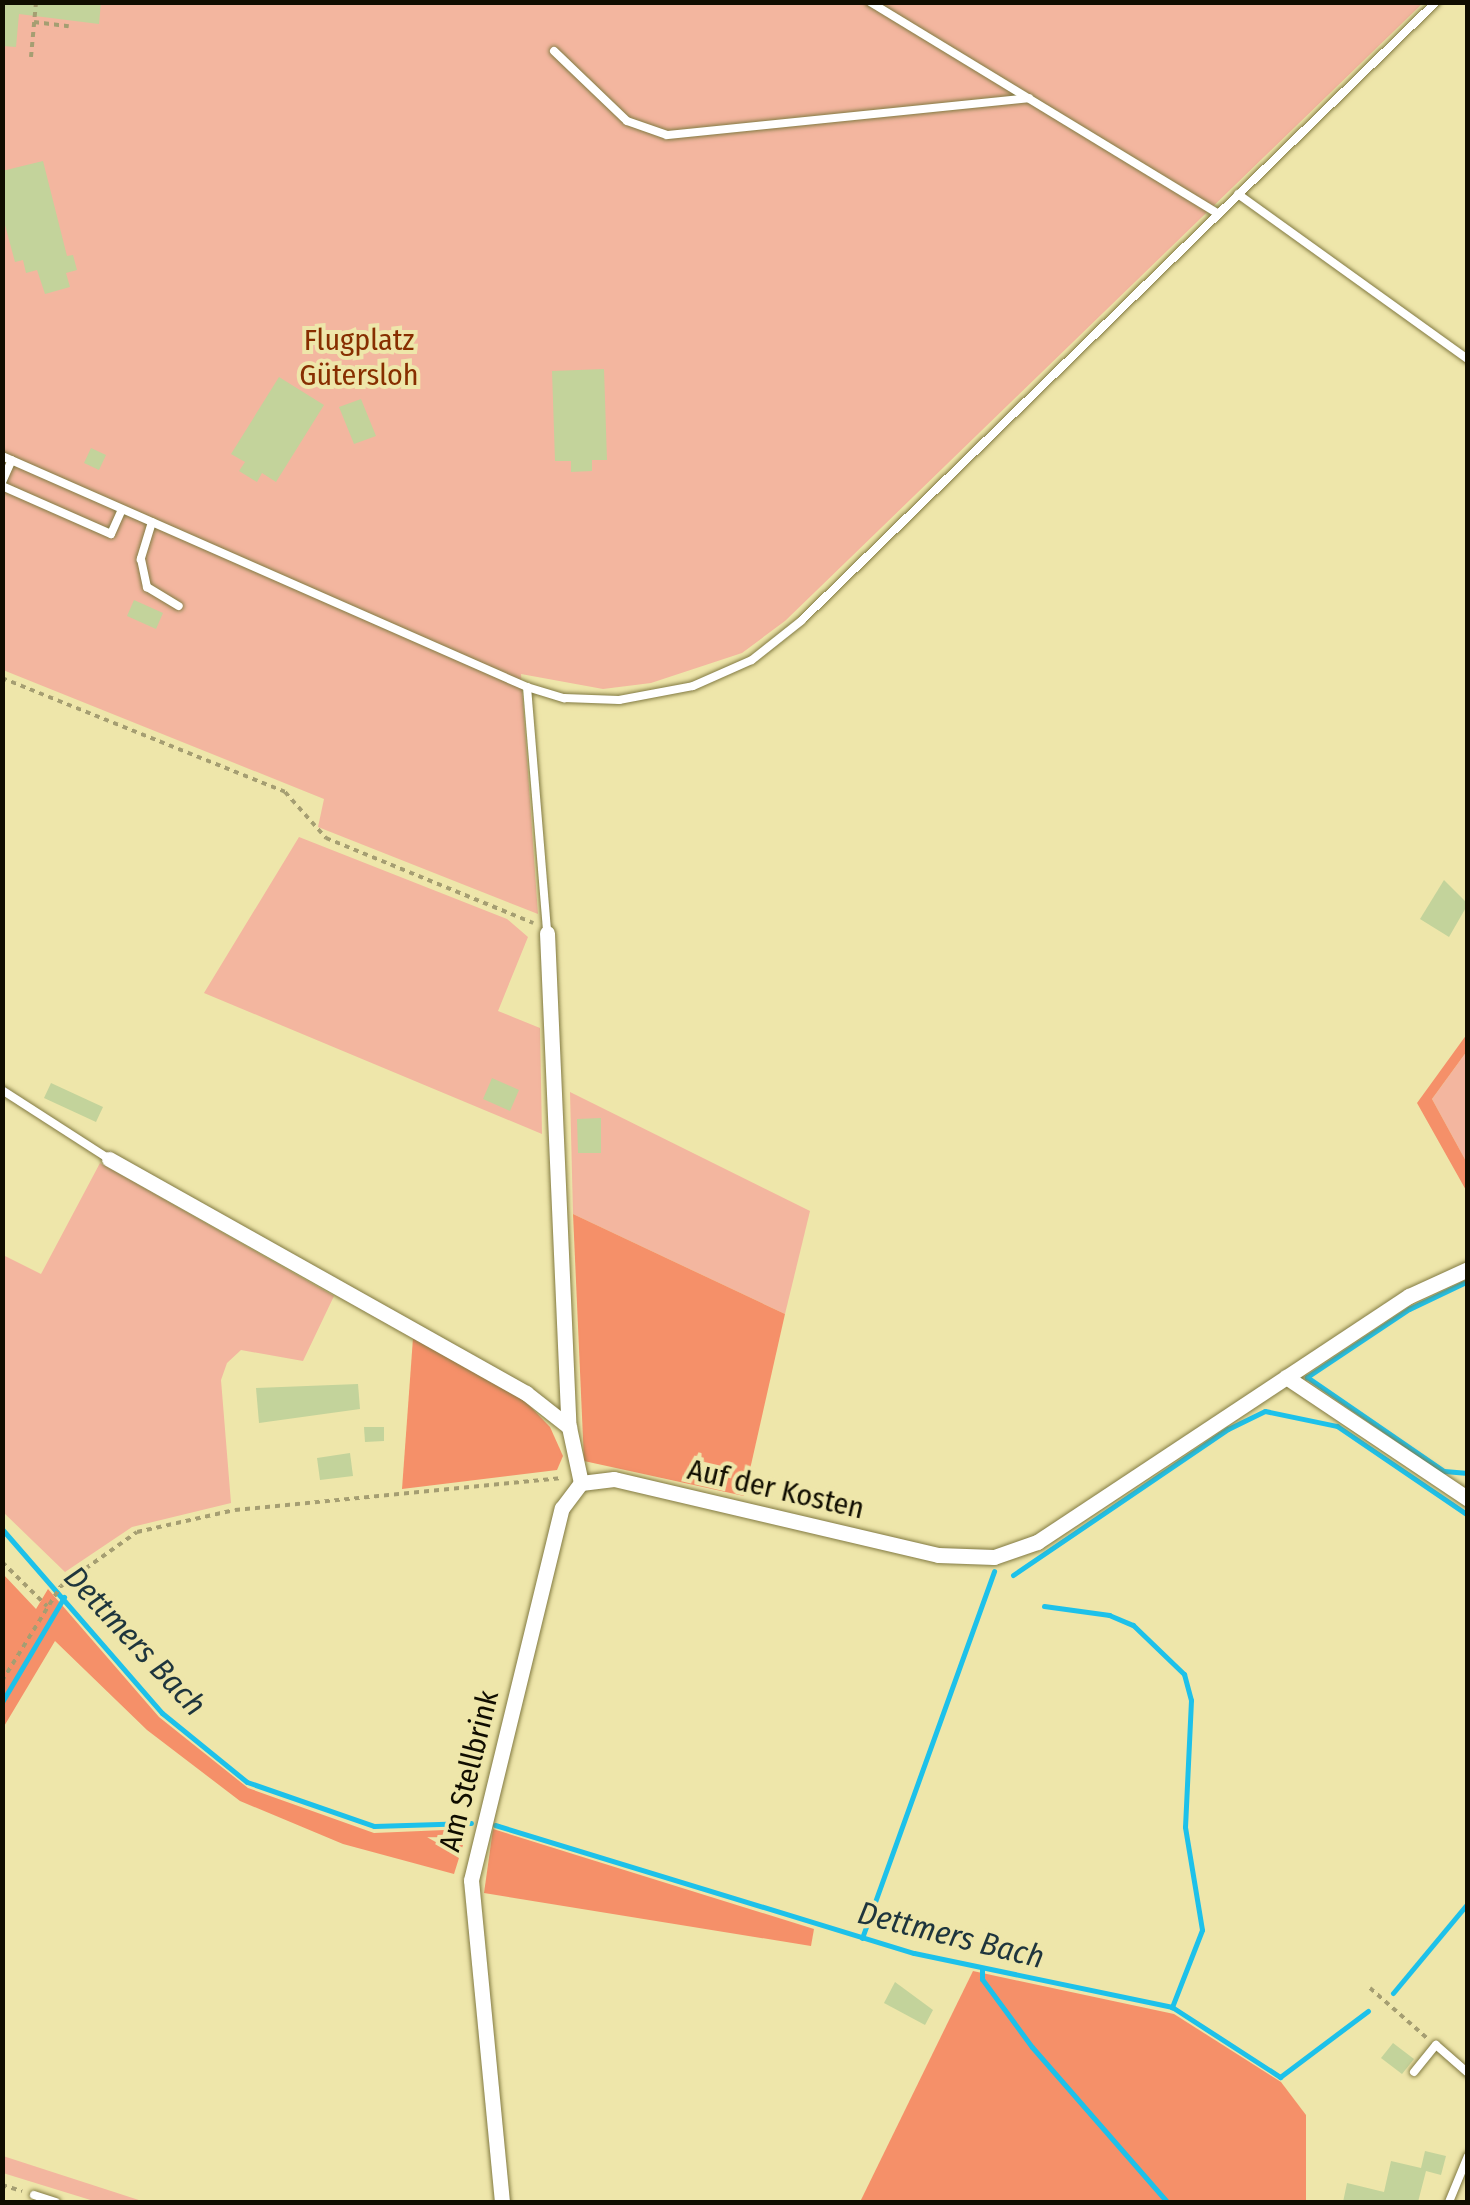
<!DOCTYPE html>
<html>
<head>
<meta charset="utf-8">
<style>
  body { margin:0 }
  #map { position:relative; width:1470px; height:2205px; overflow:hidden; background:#eee6aa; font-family:"Fira Sans Condensed",sans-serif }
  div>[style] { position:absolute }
  .green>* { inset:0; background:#f3b69f }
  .forest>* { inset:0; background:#f59069 }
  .stream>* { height:5px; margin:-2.5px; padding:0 2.5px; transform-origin:2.5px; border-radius:2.5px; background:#1dc1ea }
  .building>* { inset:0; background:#c3d39b }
  .path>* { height:4px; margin-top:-2px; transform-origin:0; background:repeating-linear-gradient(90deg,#a59e72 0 5px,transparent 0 10px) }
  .roads { filter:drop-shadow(0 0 2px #827a42) drop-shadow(0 0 2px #827a42) }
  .lane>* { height:8px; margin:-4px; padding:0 4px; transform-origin:4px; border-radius:4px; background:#fff }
  .street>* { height:15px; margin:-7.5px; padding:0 7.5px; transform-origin:7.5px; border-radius:7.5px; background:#fff }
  span { translate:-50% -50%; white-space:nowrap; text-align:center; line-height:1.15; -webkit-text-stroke:8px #eee6aa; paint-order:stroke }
  .park-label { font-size:30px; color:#872e00 }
  .street-label { font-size:30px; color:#100d00 }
  .water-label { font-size:32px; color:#1e353d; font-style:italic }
  .frame { position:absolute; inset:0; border:5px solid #100d00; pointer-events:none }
</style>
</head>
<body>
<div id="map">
  <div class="green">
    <i style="clip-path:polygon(2px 3px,1423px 3px,785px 621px,742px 653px,651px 683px,603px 689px,521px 674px,538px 914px,318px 827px,324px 799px,3px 670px)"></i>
    <i style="clip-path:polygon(299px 837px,507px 919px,528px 937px,498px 1011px,540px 1028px,542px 1134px,204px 993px)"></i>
    <i style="clip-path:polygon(1467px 1051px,1467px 1163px,1432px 1099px)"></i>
    <i style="clip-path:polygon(570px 1092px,810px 1211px,785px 1314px,573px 1214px)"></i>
    <i style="clip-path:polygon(100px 1163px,334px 1296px,303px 1361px,241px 1350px,227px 1363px,221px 1380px,231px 1503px,132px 1527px,65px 1572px,3px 1512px,3px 1255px,41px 1274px)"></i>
    <i style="clip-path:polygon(2px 2156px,3px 2156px,145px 2202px,97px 2202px,3px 2173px)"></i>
  </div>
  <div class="forest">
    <i style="clip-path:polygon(1467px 1034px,1467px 1051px,1432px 1099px,1467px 1163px,1467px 1192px,1417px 1103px)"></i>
    <i style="clip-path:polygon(573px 1214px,785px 1314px,744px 1496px,584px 1461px)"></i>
    <i style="clip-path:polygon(413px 1338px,523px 1399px,550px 1427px,563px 1456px,557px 1470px,402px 1489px)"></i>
    <i style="clip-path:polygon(3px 1574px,36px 1609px,48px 1589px,159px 1717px,248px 1788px,374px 1833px,468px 1829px,454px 1874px,343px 1844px,240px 1801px,147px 1730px,55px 1641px,3px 1728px)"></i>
    <i style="clip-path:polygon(493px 1829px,814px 1929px,811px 1946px,484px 1893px)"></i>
    <i style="clip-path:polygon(973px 1971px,1174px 2014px,1281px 2082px,1306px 2115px,1306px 2202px,860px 2202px)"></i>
  </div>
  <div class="stream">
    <i style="left:1468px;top:1281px;width:65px;rotate:154.6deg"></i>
    <i style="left:1409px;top:1309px;width:123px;rotate:146.3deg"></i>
    <i style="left:1307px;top:1377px;width:166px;rotate:34.5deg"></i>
    <i style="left:1444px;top:1471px;width:24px;rotate:5deg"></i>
    <i style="left:2px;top:1529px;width:244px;rotate:49deg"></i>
    <i style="left:162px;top:1713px;width:109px;rotate:39.1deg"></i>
    <i style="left:247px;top:1782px;width:134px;rotate:19.1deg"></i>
    <i style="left:374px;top:1826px;width:97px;rotate:-1.8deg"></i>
    <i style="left:1013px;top:1575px;width:260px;rotate:-34.2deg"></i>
    <i style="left:1228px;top:1429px;width:41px;rotate:-25.9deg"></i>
    <i style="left:1265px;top:1411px;width:74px;rotate:11.8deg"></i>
    <i style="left:1337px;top:1426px;width:158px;rotate:34.2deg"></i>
    <i style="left:1044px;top:1606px;width:66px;rotate:7.9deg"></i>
    <i style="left:1109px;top:1615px;width:26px;rotate:23deg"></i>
    <i style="left:1133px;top:1625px;width:71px;rotate:43.9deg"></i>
    <i style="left:1184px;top:1674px;width:27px;rotate:75deg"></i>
    <i style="left:1191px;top:1700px;width:127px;rotate:92.7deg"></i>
    <i style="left:1185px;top:1827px;width:104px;rotate:80.6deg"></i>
    <i style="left:1202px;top:1930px;width:83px;rotate:111.3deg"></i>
    <i style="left:2px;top:1702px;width:122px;rotate:-59.4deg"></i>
    <i style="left:495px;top:1825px;width:438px;rotate:17deg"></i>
    <i style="left:914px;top:1953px;width:264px;rotate:11.8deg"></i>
    <i style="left:1172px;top:2007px;width:129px;rotate:32.9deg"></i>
    <i style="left:1280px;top:2077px;width:110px;rotate:-36.9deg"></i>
    <i style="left:862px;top:1938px;width:390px;rotate:-70.2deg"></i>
    <i style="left:982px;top:1968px;width:11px;rotate:90deg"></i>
    <i style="left:982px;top:1979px;width:84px;rotate:53.7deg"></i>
    <i style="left:1032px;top:2047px;width:206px;rotate:48.9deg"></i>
    <i style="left:1393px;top:1993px;width:117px;rotate:-50.2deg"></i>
  </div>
  <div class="building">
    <i style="clip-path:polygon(2px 2px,101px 2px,99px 24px,19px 14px,16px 47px,2px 46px)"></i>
    <i style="clip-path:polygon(43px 161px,67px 256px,73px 255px,77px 270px,66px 273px,70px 287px,45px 294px,37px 270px,26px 273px,23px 260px,15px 262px,2px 214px,2px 171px)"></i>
    <i style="clip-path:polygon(604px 369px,607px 460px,592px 460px,592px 471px,571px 472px,571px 461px,555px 461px,552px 371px)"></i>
    <i style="clip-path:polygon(279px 377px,324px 405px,276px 482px,262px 473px,257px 482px,239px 471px,245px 462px,231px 454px)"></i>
    <i style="clip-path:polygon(361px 399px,376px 436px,354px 444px,339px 407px)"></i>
    <i style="clip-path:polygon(91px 448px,106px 455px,99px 470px,84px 463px)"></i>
    <i style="clip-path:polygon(134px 600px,163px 613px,156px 629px,127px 616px)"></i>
    <i style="clip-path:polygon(1444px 880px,1468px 904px,1449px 937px,1420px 919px)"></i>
    <i style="clip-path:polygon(492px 1078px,519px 1090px,510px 1111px,483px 1099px)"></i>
    <i style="clip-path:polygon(51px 1083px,103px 1107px,96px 1122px,44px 1098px)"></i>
    <i style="clip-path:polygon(601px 1118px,601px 1153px,578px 1153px,577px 1119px)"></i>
    <i style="clip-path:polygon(358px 1384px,360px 1409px,259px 1423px,256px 1388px)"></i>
    <i style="clip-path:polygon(364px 1427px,384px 1427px,384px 1441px,365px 1442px)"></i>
    <i style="clip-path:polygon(350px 1453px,353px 1476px,320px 1480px,317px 1458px)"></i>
    <i style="clip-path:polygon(895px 1982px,933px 2010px,925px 2025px,884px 2003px)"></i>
    <i style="clip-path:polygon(1393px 2043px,1414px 2059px,1402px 2074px,1381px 2058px)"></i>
    <i style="clip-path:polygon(1425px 2151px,1446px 2156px,1441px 2175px,1426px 2171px,1418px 2202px,1343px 2202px,1347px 2183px,1384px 2192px,1391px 2161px,1421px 2168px)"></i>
  </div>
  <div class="path">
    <i style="left:34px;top:22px;width:35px;rotate:7deg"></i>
    <i style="left:31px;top:57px;width:55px;rotate:-84.8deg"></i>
    <i style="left:2px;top:678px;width:305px;rotate:21.9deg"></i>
    <i style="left:285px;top:792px;width:62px;rotate:48.3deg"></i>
    <i style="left:326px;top:838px;width:224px;rotate:22.3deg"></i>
    <i style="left:2px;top:1562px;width:63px;rotate:44.4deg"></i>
    <i style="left:2px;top:1681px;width:112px;rotate:-58.2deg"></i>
    <i style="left:61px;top:1586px;width:93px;rotate:-35.4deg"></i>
    <i style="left:137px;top:1532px;width:100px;rotate:-12.7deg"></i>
    <i style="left:235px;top:1510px;width:329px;rotate:-5.6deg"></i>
    <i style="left:1370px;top:1988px;width:76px;rotate:41.3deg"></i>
    <i style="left:2px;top:2185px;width:21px;rotate:17deg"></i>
  </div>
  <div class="roads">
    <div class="lane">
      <i style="left:870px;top:2px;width:406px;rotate:31.3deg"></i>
      <i style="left:554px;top:51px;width:101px;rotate:43.8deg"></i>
      <i style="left:627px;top:121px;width:42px;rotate:19.3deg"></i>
      <i style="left:667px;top:135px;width:364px;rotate:-5.8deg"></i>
      <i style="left:1238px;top:194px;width:283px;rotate:35.7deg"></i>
      <i style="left:2px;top:456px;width:574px;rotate:23.75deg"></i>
      <i style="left:527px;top:687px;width:39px;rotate:17deg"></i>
      <i style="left:564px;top:698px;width:55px;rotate:2.1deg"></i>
      <i style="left:619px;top:700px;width:75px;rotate:-10.7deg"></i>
      <i style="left:693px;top:686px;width:64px;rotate:-23.8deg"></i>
      <i style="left:752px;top:660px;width:63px;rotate:-38.5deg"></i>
      <i style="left:801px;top:621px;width:887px;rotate:-44.27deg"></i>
      <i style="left:2px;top:482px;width:24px;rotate:-66deg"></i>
      <i style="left:2px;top:486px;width:119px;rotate:23.8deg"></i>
      <i style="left:111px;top:534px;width:27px;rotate:-66deg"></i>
      <i style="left:152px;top:522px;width:39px;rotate:107deg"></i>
      <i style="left:141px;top:559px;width:29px;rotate:78deg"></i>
      <i style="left:147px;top:587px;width:37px;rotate:31deg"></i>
      <i style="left:527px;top:687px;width:246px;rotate:85.3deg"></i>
      <i style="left:2px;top:1090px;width:127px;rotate:32.8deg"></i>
      <i style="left:1414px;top:2072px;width:35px;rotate:-51deg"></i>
      <i style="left:1436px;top:2045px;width:43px;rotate:41.2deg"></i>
      <i style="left:34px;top:2195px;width:23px;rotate:18deg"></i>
      <i style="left:1449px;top:2202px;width:50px;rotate:-67.6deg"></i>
    </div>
    <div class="street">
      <i style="left:547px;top:933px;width:494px;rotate:87.5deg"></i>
      <i style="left:569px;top:1427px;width:57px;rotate:77.9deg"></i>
      <i style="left:109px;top:1159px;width:478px;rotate:29.3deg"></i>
      <i style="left:526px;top:1393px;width:55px;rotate:38.3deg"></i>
      <i style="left:1286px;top:1377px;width:219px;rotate:33.8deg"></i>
      <i style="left:502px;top:2202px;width:323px;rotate:-95.5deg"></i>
      <i style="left:471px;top:1880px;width:383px;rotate:-76.3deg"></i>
      <i style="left:562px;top:1508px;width:31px;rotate:-53deg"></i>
      <i style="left:581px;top:1483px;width:33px;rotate:-7deg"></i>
      <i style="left:614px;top:1479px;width:333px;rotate:13.2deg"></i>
      <i style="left:938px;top:1555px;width:56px;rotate:2deg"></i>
      <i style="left:994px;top:1557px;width:46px;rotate:-19.2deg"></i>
      <i style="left:1037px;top:1542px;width:446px;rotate:-33.5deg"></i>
      <i style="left:1409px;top:1296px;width:65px;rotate:-24.6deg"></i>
    </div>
  </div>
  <div class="park-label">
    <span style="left:359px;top:357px">Flugplatz<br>Gütersloh</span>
  </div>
  <div class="street-label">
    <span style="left:776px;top:1489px;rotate:13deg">Auf der Kosten</span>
    <span style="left:469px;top:1771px;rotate:-76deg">Am Stellbrink</span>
  </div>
  <div class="water-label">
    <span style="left:135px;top:1641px;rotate:47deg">Dettmers Bach</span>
    <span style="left:951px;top:1935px;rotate:14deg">Dettmers Bach</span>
  </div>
  <div class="frame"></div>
</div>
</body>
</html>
